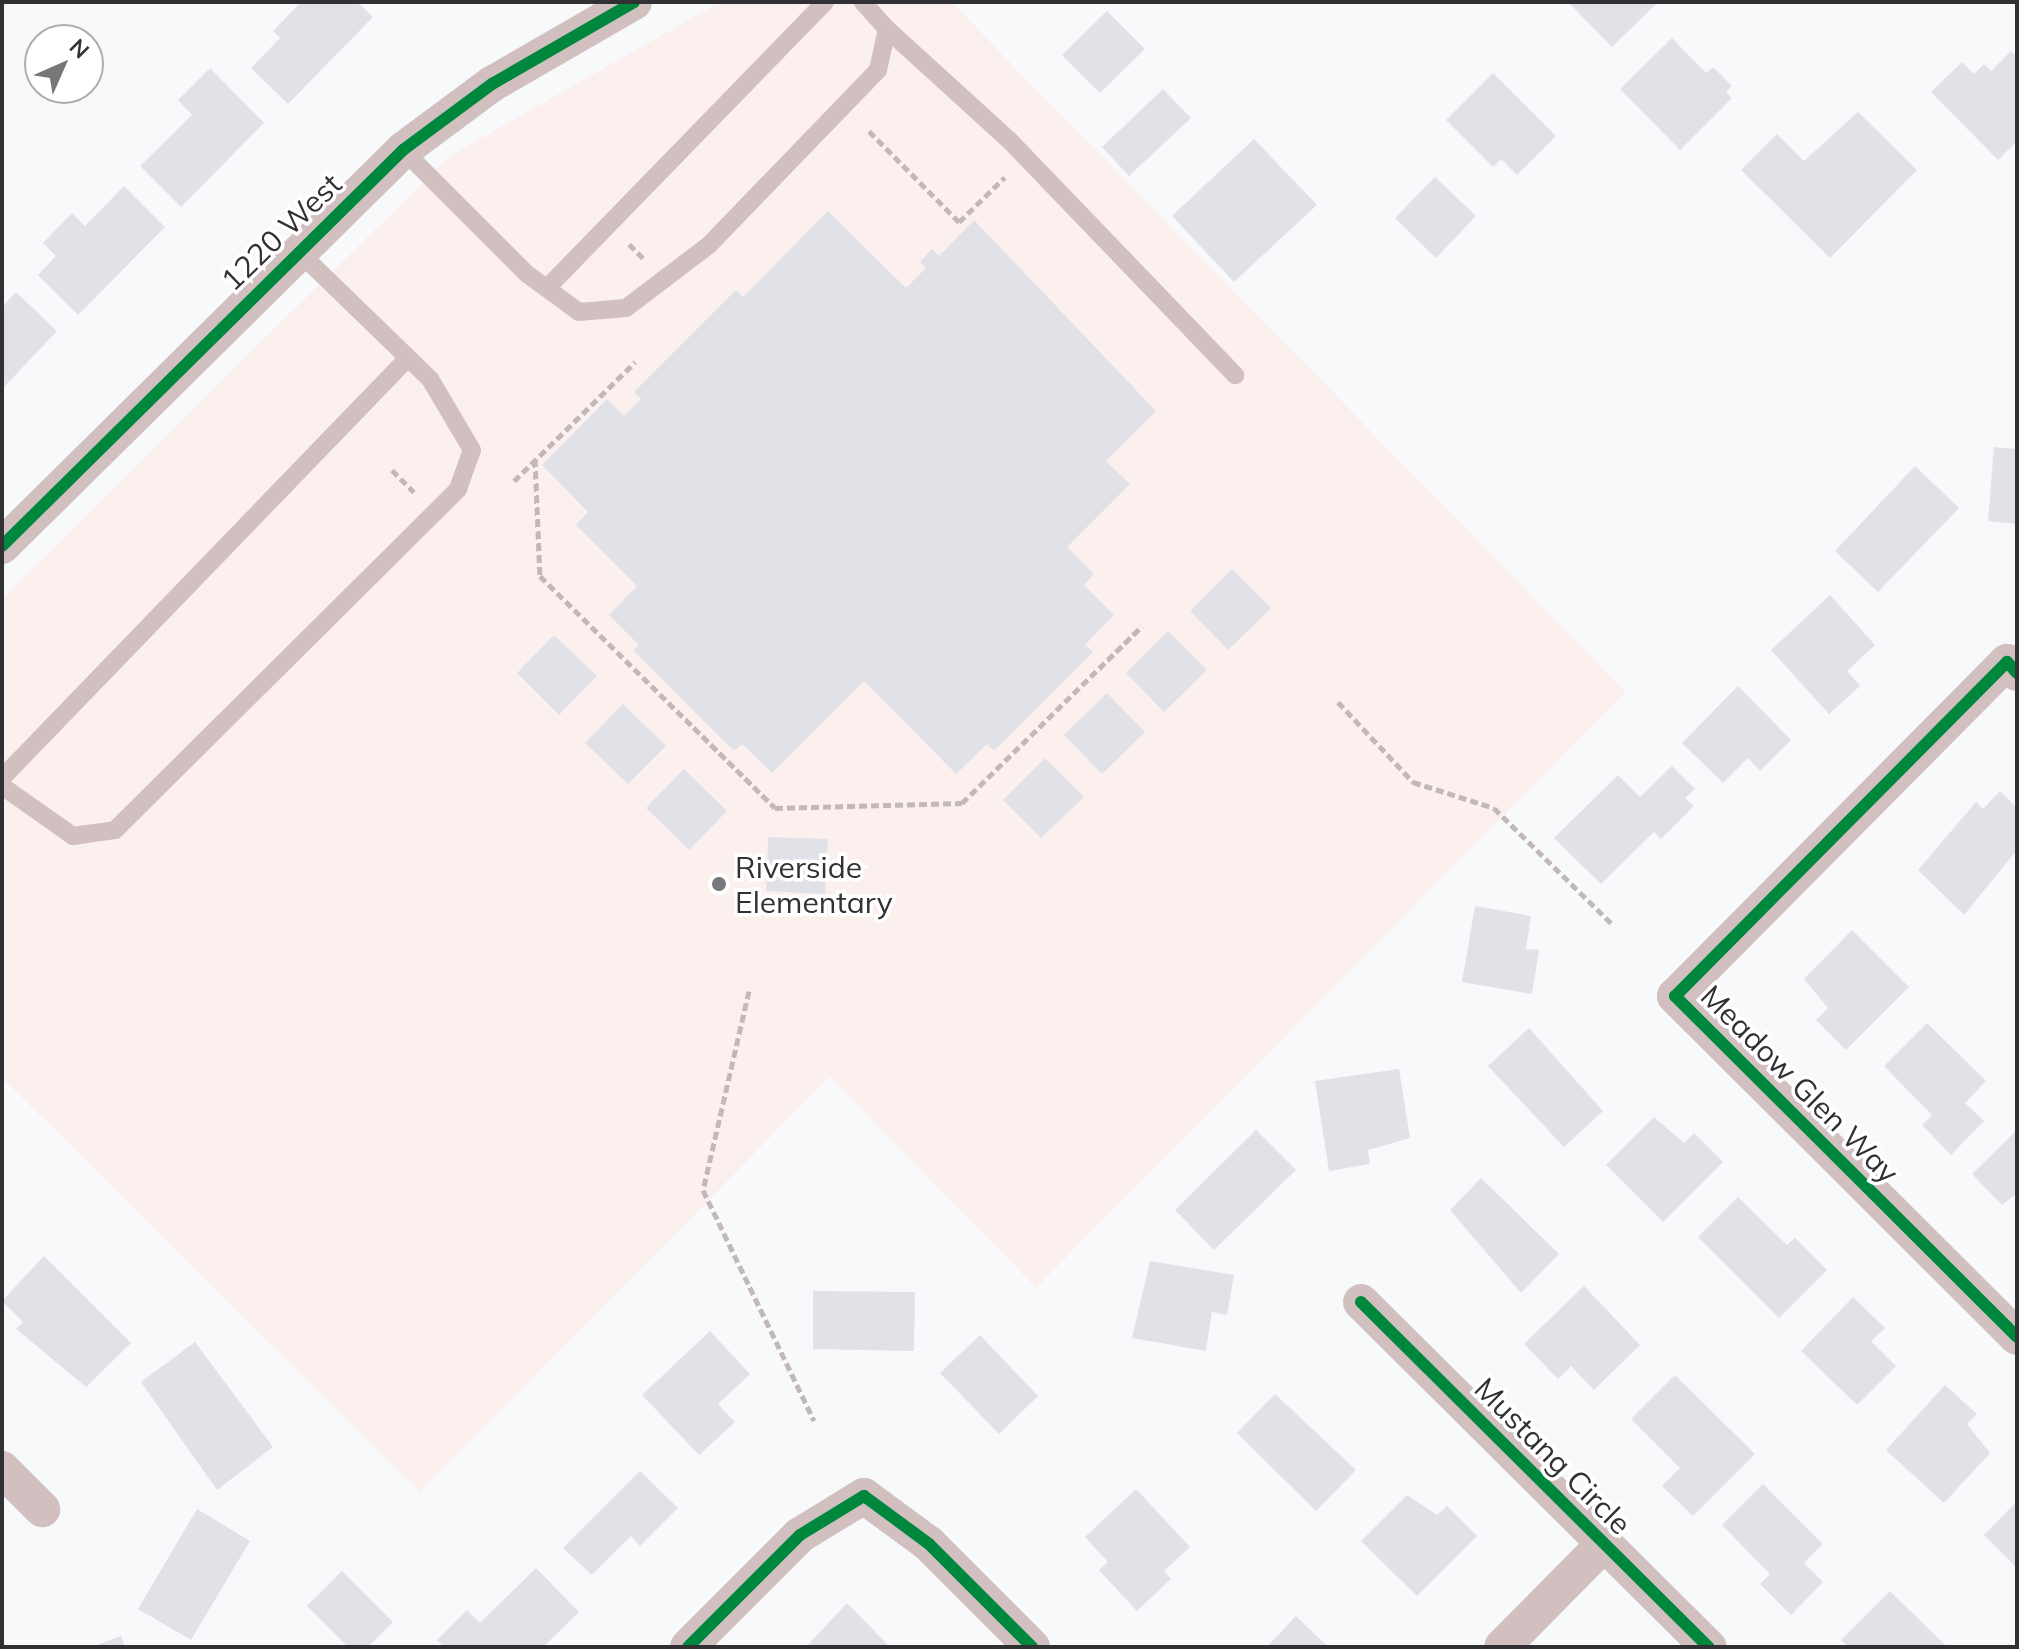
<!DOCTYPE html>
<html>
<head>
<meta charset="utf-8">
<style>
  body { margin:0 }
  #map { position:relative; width:2019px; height:1649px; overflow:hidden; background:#f8f9fb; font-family:Mulish,sans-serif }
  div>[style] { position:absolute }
  .education>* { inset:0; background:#fbf0ee }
  .building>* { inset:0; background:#e1e2e8 }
  .path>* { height:5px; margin-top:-2.5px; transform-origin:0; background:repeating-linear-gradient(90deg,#c2b8ba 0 8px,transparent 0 12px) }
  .service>* { height:18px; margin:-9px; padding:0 9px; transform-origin:9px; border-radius:9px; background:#d2c0c1 }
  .minor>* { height:36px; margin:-18px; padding:0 18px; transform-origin:18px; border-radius:18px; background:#d2c0c1 }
  .cycleway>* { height:12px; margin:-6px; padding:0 6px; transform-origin:6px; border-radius:6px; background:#00873e }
  .dots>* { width:22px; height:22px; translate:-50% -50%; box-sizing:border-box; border:4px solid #fff; border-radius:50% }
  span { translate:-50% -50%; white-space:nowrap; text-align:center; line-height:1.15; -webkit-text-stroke:7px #fff; paint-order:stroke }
  .street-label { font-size:30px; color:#313133 }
  .poi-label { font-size:30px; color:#313133 }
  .left { translate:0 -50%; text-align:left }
  .frame { position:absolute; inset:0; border:4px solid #313133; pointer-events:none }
  .north { position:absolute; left:24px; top:24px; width:80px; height:80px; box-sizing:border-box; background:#fff; border:2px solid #adadad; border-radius:50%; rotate:45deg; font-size:22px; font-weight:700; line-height:32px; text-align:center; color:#313133 }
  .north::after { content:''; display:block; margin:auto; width:28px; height:36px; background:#777779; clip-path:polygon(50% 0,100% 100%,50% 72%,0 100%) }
</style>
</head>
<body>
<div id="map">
  <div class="education">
    <i style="clip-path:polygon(720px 2px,951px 2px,1626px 692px,1036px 1288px,830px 1077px,420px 1492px,2px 1078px,2px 599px,448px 157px)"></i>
  </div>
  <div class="building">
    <i style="clip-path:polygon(301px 2px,357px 2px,373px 17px,288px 104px,251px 68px,280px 38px,273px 31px)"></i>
    <i style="clip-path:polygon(1568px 2px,1658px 2px,1612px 47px)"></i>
    <i style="clip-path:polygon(1107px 11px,1145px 49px,1100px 93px,1062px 55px)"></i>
    <i style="clip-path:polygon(1672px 38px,1706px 73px,1713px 67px,1732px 86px,1726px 92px,1732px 98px,1680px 150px,1620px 89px)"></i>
    <i style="clip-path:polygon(2011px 51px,2017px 57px,2017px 141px,1998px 160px,1931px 92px,1962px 62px,1974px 74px,1984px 64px,1991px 71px)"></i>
    <i style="clip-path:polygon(210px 68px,264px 123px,181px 207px,140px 166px,192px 115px,178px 100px)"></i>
    <i style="clip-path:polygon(1493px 73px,1556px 136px,1517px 175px,1501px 159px,1493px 167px,1446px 120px)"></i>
    <i style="clip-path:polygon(1163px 89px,1191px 118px,1129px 176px,1102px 147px)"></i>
    <i style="clip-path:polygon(1858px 112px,1917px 170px,1830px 258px,1741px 170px,1777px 134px,1804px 161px)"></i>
    <i style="clip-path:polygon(1254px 139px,1317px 205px,1234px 282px,1172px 216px)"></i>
    <i style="clip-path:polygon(1435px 177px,1476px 216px,1436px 258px,1395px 218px)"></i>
    <i style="clip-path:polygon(124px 186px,165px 227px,78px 315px,38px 275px,56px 256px,43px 243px,72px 213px,85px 226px)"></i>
    <i style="clip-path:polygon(828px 211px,906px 288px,926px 268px,920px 262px,932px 249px,939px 256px,974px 220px,1156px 411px,1106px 461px,1130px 484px,1067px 547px,1094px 574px,1084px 585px,1114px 615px,1085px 645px,1093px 652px,994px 751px,987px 744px,956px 774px,864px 681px,772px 773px,742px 744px,734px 751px,633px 650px,639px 645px,609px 615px,637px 586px,576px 525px,588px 512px,542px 465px,607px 399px,624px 416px,641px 399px,634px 392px,736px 290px,743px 297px)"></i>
    <i style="clip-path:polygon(16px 292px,57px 331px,2px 389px,2px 307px)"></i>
    <i style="clip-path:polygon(1994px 447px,2017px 449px,2017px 524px,1988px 521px)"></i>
    <i style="clip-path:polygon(1915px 466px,1959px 508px,1878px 592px,1835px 551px)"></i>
    <i style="clip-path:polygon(1232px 569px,1271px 608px,1228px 650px,1190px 611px)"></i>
    <i style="clip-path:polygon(1830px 595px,1875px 645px,1847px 671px,1860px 686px,1829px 714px,1771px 650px)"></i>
    <i style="clip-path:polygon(1168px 631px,1207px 670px,1164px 712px,1126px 673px)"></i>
    <i style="clip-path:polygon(554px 635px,597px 676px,559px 715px,517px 673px)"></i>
    <i style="clip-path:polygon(1738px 686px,1791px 740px,1760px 771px,1748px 758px,1723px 783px,1682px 743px)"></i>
    <i style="clip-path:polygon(1107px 693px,1145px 732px,1102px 774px,1064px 735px)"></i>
    <i style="clip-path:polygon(623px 704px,666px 746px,628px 784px,585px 743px)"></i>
    <i style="clip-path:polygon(1045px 758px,1084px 797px,1041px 838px,1003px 800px)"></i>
    <i style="clip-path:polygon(1672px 766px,1695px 789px,1685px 798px,1694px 806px,1661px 839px,1654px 832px,1601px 884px,1554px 838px,1618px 775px,1640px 797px)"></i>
    <i style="clip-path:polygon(684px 769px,727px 811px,689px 850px,646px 808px)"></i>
    <i style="clip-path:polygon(2000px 791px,2017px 808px,2017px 850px,1964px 915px,1918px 870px,1976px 802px,1983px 809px)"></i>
    <i style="clip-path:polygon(768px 837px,828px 839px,825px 894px,766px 891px)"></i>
    <i style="clip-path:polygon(1475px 906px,1531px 916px,1526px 949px,1539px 950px,1532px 994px,1462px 982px)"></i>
    <i style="clip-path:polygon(1852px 930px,1909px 987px,1846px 1050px,1816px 1020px,1828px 1008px,1804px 979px)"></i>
    <i style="clip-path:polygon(1927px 1023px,1986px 1081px,1965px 1103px,1984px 1121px,1951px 1155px,1922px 1125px,1932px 1115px,1884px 1066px)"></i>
    <i style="clip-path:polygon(1529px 1028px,1603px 1111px,1564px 1147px,1488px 1066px)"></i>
    <i style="clip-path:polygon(1399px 1069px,1410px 1138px,1368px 1150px,1370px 1164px,1329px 1171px,1315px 1081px)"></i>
    <i style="clip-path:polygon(1654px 1117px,1684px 1143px,1694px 1133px,1723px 1162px,1663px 1222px,1606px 1165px)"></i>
    <i style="clip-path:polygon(1256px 1130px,1296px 1170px,1214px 1250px,1175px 1210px)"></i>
    <i style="clip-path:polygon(2017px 1130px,2017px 1193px,2002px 1205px,1972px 1174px)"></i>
    <i style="clip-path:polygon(1481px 1178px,1559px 1254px,1521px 1293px,1450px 1210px)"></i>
    <i style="clip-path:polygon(1738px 1197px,1787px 1245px,1795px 1238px,1827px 1270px,1779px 1318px,1698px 1237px)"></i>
    <i style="clip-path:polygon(44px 1256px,131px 1343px,86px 1387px,16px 1329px,23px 1322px,2px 1301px)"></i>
    <i style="clip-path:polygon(1150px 1261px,1234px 1275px,1227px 1315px,1212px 1312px,1206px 1351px,1132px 1338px)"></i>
    <i style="clip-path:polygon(1584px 1286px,1640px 1345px,1594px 1390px,1571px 1366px,1558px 1379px,1524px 1344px)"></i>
    <i style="clip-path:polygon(813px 1291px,915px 1292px,914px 1351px,813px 1349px)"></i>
    <i style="clip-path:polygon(1853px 1297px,1885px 1328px,1871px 1341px,1896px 1366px,1857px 1405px,1801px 1351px)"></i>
    <i style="clip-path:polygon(710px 1331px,750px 1374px,718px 1404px,735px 1422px,699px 1455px,642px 1395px)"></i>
    <i style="clip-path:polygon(980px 1335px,1038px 1396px,999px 1434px,940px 1373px)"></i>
    <i style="clip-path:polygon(195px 1342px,273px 1447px,217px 1490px,141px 1382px)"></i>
    <i style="clip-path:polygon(1675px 1375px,1755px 1454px,1693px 1516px,1662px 1486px,1680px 1468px,1631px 1419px)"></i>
    <i style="clip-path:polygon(1945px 1385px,1977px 1414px,1967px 1424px,1990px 1453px,1944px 1503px,1886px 1450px)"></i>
    <i style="clip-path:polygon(1275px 1394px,1356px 1470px,1316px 1511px,1237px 1433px)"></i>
    <i style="clip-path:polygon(640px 1471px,678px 1508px,640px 1546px,631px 1536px,592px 1575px,563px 1548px)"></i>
    <i style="clip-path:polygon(1763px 1484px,1823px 1544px,1804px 1563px,1823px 1582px,1791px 1615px,1760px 1584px,1770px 1574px,1722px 1525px)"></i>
    <i style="clip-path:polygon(1136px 1489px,1190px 1547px,1164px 1571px,1171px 1579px,1137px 1611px,1099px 1570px,1108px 1562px,1085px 1537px)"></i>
    <i style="clip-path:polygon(1407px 1495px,1437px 1515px,1447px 1506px,1477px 1536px,1417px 1596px,1361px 1541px)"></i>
    <i style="clip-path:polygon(2017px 1501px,2017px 1568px,1984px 1535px)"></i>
    <i style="clip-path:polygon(197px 1509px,250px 1541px,191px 1640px,138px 1609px)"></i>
    <i style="clip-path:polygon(536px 1568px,579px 1612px,543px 1647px,444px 1647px,437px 1640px,467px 1610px,480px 1623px)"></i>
    <i style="clip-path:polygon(342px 1571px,393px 1622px,368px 1647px,348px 1647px,307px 1606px)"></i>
    <i style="clip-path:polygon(1890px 1591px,1947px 1647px,1848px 1647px,1841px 1640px)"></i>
    <i style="clip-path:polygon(847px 1603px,890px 1647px,806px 1647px)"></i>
    <i style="clip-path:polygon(1296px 1616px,1328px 1647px,1267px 1647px)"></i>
    <i style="clip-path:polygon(121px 1636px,125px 1647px,91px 1647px)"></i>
  </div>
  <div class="path">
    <i style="left:869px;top:131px;width:128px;rotate:45.3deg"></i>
    <i style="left:959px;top:222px;width:64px;rotate:-44.4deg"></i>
    <i style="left:629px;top:244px;width:23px;rotate:45deg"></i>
    <i style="left:535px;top:459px;width:117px;rotate:87.6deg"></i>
    <i style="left:540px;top:576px;width:330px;rotate:44.6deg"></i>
    <i style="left:775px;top:808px;width:187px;rotate:-1.5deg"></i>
    <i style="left:962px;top:803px;width:252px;rotate:-44.5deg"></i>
    <i style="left:392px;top:470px;width:31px;rotate:45deg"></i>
    <i style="left:514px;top:481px;width:170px;rotate:-44.5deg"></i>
    <i style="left:1338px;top:702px;width:110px;rotate:46.8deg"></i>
    <i style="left:1413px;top:782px;width:85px;rotate:17.8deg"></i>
    <i style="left:1494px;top:808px;width:167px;rotate:44.5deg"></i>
    <i style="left:749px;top:991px;width:204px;rotate:103deg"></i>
    <i style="left:703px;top:1190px;width:256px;rotate:64.3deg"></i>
  </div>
  <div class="service">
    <i style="left:887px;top:29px;width:166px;rotate:42.3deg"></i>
    <i style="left:1010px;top:141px;width:325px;rotate:46.1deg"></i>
    <i style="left:403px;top:150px;width:175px;rotate:45deg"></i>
    <i style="left:527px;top:274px;width:64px;rotate:36.2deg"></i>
    <i style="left:579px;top:312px;width:47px;rotate:-4.9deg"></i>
    <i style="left:626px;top:308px;width:104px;rotate:-37.2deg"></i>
    <i style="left:709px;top:245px;width:243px;rotate:-46deg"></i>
    <i style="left:878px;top:70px;width:42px;rotate:-77.6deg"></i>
    <i style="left:887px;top:29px;width:36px;rotate:-132deg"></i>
    <i style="left:547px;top:288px;width:399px;rotate:-45.8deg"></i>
    <i style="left:2px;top:778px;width:584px;rotate:-45.97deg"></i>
    <i style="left:2px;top:786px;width:87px;rotate:35.2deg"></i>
    <i style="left:73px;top:836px;width:42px;rotate:-8.1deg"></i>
    <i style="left:115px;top:830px;width:484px;rotate:-44.8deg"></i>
    <i style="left:458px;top:489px;width:41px;rotate:-70.3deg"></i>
    <i style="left:472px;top:450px;width:82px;rotate:-120.6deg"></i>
    <i style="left:430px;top:379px;width:184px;rotate:-135.9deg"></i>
  </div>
  <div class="minor">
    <i style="left:2px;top:546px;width:564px;rotate:-44.64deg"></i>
    <i style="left:403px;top:150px;width:111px;rotate:-36.6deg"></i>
    <i style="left:492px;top:84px;width:164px;rotate:-30deg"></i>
    <i style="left:2017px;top:673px;width:15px;rotate:-132deg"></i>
    <i style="left:2007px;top:662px;width:471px;rotate:134.8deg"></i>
    <i style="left:1675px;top:996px;width:483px;rotate:44.9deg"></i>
    <i style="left:1361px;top:1302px;width:490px;rotate:44.8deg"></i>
    <i style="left:2px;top:1469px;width:57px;rotate:45deg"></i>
    <i style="left:688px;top:1647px;width:158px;rotate:-45deg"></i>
    <i style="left:800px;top:1535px;width:75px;rotate:-31.4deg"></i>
    <i style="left:864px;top:1496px;width:81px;rotate:36.4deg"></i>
    <i style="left:929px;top:1544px;width:146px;rotate:45deg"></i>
    <i style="left:1502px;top:1647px;width:145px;rotate:-45.3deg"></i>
  </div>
  <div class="cycleway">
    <i style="left:2px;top:546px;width:564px;rotate:-44.64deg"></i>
    <i style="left:403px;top:150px;width:111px;rotate:-36.6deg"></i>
    <i style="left:492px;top:84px;width:164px;rotate:-30deg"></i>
    <i style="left:2017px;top:673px;width:15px;rotate:-132deg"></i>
    <i style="left:2007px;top:662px;width:471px;rotate:134.8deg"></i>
    <i style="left:1675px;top:996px;width:483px;rotate:44.9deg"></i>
    <i style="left:1361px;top:1302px;width:490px;rotate:44.8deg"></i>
    <i style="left:688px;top:1647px;width:158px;rotate:-45deg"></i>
    <i style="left:800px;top:1535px;width:75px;rotate:-31.4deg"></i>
    <i style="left:864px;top:1496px;width:81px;rotate:36.4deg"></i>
    <i style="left:929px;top:1544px;width:146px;rotate:45deg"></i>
  </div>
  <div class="dots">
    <i style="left:719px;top:884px;background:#777779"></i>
  </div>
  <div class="street-label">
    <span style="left:281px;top:232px;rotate:-44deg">1220 West</span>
    <span style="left:1800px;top:1084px;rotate:45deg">Meadow Glen Way</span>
    <span style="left:1553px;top:1456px;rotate:45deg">Mustang Circle</span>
  </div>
  <div class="poi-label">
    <span class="left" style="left:735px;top:884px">Riverside<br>Elementary</span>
  </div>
  <div class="frame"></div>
  <div class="north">N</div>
</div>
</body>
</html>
